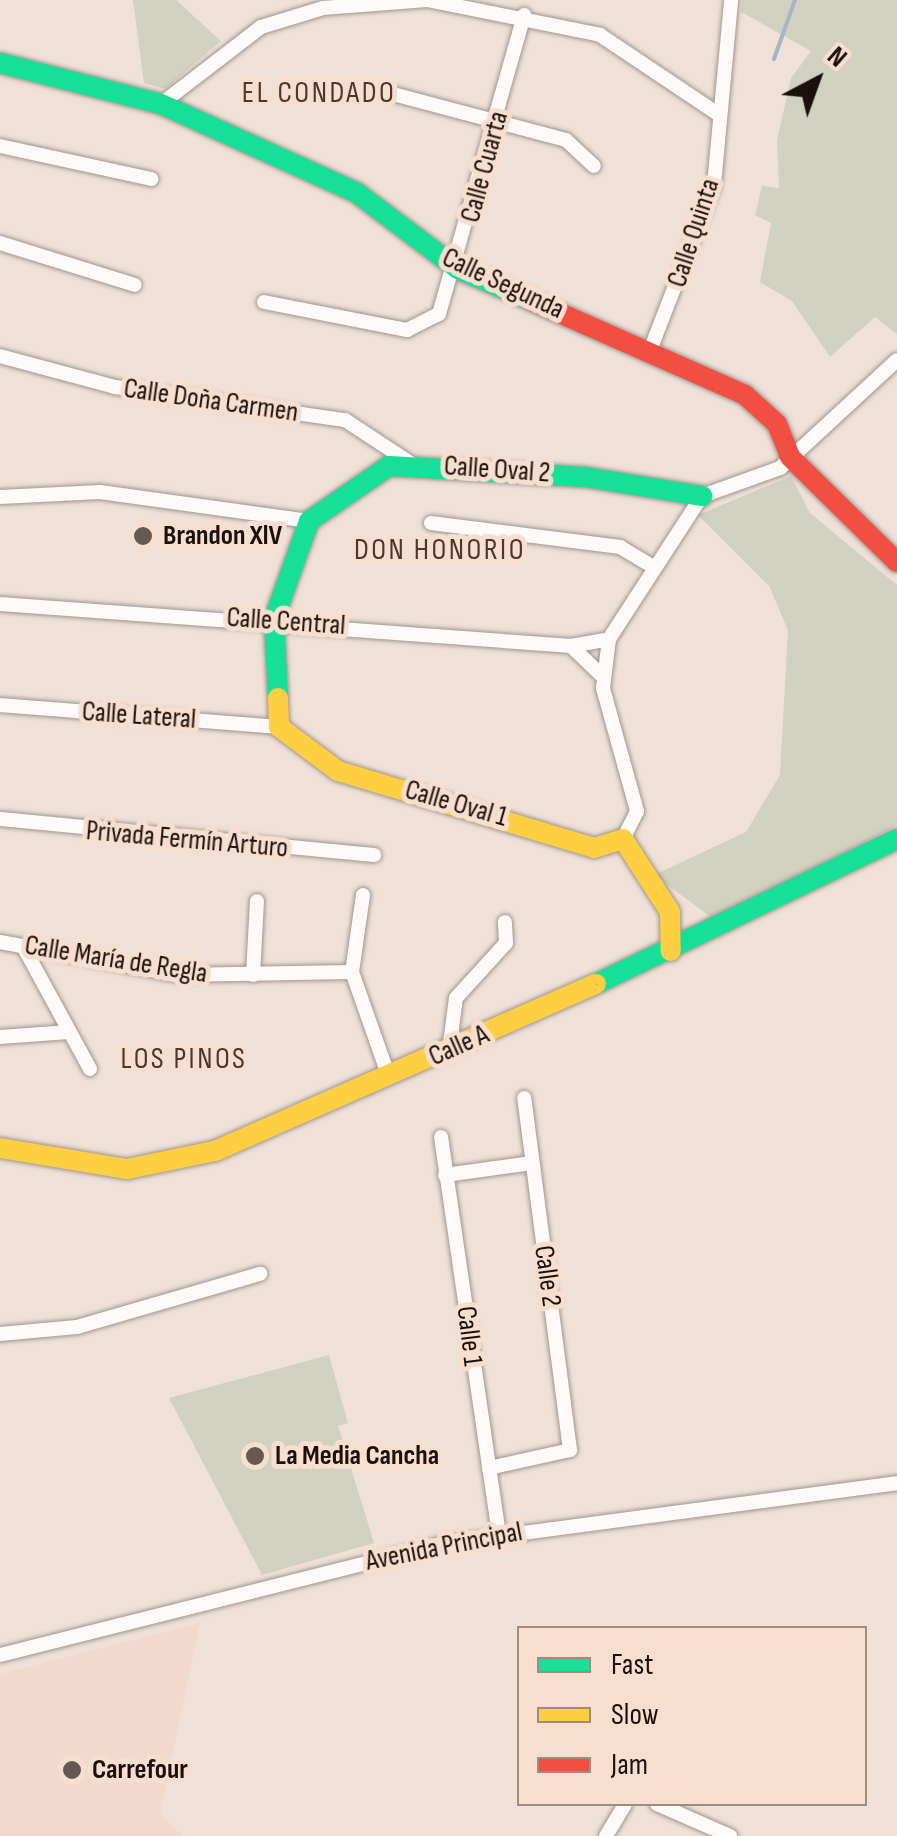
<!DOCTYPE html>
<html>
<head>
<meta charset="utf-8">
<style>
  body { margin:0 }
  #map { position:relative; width:897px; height:1836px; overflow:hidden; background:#efe1d8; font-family:"Sofia Sans Condensed",sans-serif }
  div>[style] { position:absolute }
  .built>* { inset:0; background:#f2d9cb }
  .green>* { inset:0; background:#d1d1c1 }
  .stream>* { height:4px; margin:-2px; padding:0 2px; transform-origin:2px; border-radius:2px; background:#a9b3c7 }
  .roads { filter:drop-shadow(0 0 2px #a0968f) drop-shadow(0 0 2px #a0968f) }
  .street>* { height:14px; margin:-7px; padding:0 7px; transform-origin:7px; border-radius:7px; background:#fdfaf9 }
  .fast>* { height:20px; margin:-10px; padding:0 10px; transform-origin:10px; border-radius:10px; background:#16e098 }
  .slow>* { height:20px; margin:-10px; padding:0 10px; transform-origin:10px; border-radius:10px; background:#ffcf43 }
  .jam>* { height:20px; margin:-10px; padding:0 10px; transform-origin:10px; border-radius:10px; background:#f24e42 }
  .dots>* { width:28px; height:28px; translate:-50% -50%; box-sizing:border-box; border:5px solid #f8decf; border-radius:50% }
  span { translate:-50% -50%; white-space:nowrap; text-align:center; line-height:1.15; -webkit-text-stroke:10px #f8decf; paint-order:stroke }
  .street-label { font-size:28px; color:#1a110c }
  .poi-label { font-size:28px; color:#1a110c; font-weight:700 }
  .left { translate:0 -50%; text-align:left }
  .neighbourhood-label { font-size:30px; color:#4b372b; letter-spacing:2.5px }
  .legend { position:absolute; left:517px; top:1626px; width:350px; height:180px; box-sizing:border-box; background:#f8decf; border:2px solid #9f8c81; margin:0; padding:12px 18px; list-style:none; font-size:30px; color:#1a110c }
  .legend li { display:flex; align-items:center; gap:20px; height:50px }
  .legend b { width:50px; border:2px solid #9f8c81 }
  .north { position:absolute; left:767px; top:30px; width:100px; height:100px; -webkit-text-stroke:8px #f8decf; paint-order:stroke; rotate:41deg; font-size:28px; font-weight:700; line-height:40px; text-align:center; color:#1a110c }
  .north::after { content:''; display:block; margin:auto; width:35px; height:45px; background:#1a110c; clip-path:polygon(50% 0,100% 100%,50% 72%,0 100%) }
</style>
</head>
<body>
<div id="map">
  <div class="built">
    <i style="clip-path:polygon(200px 1623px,160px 1813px,182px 1836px,0 1836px,0 1674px)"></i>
  </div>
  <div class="green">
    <i style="clip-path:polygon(133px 0,176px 0,221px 41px,165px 89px,144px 83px)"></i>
    <i style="clip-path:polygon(742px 0,897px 0,897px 334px,875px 317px,830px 357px,792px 301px,760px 282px,771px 223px,755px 215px,762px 186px,779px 188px,777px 140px,791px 78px,811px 51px,741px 12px)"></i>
    <i style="clip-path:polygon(791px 476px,810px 513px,897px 585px,897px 825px,715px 920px,654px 875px,746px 832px,780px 775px,788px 630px,769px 586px,698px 515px)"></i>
    <i style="clip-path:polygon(329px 1355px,348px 1423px,338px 1426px,374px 1543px,262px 1575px,169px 1398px)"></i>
  </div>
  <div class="stream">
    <i style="left:774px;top:59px;width:63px;rotate:-70.4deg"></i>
  </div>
  <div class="roads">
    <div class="street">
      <i style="left:393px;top:94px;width:179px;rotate:14.9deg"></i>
      <i style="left:566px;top:140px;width:38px;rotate:43deg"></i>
      <i style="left:161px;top:104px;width:126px;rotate:-37.6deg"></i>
      <i style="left:261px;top:27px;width:65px;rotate:-17deg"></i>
      <i style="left:323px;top:8px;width:104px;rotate:-4.4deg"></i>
      <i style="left:427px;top:0;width:177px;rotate:11.4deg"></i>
      <i style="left:600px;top:35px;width:142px;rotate:33.8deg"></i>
      <i style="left:0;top:146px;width:155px;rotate:12.3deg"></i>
      <i style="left:0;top:243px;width:141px;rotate:17.3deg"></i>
      <i style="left:264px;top:302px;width:146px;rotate:11.1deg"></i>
      <i style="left:407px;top:330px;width:36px;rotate:-27deg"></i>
      <i style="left:439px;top:314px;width:311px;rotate:-74.1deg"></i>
      <i style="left:651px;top:348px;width:175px;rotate:-68.9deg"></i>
      <i style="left:714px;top:185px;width:186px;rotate:-84.7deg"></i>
      <i style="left:0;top:356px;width:119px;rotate:15.1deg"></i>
      <i style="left:115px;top:387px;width:232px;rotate:8.2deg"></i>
      <i style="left:345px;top:420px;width:80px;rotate:33.3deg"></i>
      <i style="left:0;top:497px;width:100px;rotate:-2.9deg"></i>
      <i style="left:100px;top:492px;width:211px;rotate:7.9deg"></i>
      <i style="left:431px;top:523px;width:191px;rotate:7.2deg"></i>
      <i style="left:620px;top:547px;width:37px;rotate:31deg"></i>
      <i style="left:0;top:604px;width:573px;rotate:4.21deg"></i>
      <i style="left:571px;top:646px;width:39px;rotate:-10deg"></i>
      <i style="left:571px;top:646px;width:42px;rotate:44deg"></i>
      <i style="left:0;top:705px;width:280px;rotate:4.5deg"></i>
      <i style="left:0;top:819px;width:376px;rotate:5.5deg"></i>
      <i style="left:623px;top:839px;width:31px;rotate:-63deg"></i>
      <i style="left:637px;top:811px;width:128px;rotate:-105.5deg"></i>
      <i style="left:603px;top:688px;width:49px;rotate:-83deg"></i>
      <i style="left:609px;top:639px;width:171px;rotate:-57deg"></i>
      <i style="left:702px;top:496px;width:83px;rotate:-19.7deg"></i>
      <i style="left:780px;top:468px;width:159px;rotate:-42.7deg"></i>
      <i style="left:363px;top:895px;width:78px;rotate:98.1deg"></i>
      <i style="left:352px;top:972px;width:111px;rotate:70.6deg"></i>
      <i style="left:0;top:942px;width:181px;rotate:10.5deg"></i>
      <i style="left:178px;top:975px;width:174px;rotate:-1deg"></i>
      <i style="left:23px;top:946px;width:140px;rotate:61.4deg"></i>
      <i style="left:253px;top:975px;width:74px;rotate:-86.9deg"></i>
      <i style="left:0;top:1037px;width:69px;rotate:-4.1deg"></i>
      <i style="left:449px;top:1051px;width:53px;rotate:-82.5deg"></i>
      <i style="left:456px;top:998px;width:74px;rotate:-47.7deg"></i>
      <i style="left:506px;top:943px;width:21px;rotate:-93deg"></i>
      <i style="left:441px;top:1137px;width:402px;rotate:81.7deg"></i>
      <i style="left:445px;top:1175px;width:88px;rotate:-7.9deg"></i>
      <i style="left:0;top:1334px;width:77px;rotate:-5.2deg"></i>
      <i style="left:77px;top:1327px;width:191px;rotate:-16.2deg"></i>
      <i style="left:489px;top:1468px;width:83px;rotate:-12.5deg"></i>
      <i style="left:570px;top:1450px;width:355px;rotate:-97.4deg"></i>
      <i style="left:0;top:1655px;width:455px;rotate:-14.1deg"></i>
      <i style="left:441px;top:1544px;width:460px;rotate:-7.6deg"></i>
      <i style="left:657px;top:1804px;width:80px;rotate:23.7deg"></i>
      <i style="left:606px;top:1836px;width:37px;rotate:-59deg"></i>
    </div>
    <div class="fast">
      <i style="left:0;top:63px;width:166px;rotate:14.3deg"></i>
      <i style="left:161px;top:104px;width:215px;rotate:24.4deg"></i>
      <i style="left:357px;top:193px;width:126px;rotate:37deg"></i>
      <i style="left:458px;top:269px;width:78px;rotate:23.3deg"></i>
      <i style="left:278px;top:698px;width:79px;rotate:-92.9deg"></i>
      <i style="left:274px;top:619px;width:104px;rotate:-70.3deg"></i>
      <i style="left:309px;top:521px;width:97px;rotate:-34.5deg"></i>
      <i style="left:389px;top:466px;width:196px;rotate:3.2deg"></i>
      <i style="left:585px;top:477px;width:119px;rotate:9.2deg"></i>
      <i style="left:596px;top:984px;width:334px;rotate:-25.7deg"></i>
    </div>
    <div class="slow">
      <i style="left:278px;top:698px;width:29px;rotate:88deg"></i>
      <i style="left:279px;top:727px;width:74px;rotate:36.7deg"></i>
      <i style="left:338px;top:771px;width:267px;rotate:16.7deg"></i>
      <i style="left:594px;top:848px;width:30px;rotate:-17deg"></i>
      <i style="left:623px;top:839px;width:87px;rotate:57.2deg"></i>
      <i style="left:670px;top:912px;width:39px;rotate:89deg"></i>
      <i style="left:0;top:1148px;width:129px;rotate:9.4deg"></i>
      <i style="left:127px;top:1169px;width:90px;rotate:-11.6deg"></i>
      <i style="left:215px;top:1151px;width:416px;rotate:-23.7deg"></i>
    </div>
    <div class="jam">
      <i style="left:530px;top:300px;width:235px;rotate:23.8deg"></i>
      <i style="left:745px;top:395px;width:43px;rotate:42.2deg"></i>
      <i style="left:777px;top:424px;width:35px;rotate:68deg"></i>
      <i style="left:790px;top:457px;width:150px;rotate:44.5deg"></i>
    </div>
  </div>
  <div class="dots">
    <i style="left:143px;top:536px;background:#655a53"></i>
    <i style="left:255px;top:1456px;background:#655a53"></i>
    <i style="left:72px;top:1770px;background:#655a53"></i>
  </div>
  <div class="street-label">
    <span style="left:485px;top:167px;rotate:-75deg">Calle Cuarta</span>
    <span style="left:694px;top:233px;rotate:-72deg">Calle Quinta</span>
    <span style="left:503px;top:284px;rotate:25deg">Calle Segunda</span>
    <span style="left:211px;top:401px;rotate:8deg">Calle Doña Carmen</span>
    <span style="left:497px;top:470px;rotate:4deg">Calle Oval 2</span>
    <span style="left:286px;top:622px;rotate:4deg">Calle Central</span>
    <span style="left:139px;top:716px;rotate:4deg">Calle Lateral</span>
    <span style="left:456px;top:804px;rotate:16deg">Calle Oval 1</span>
    <span style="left:187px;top:840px;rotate:5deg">Privada Fermín Arturo</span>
    <span style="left:116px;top:960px;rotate:9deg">Calle María de Regla</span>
    <span style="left:459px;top:1046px;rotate:-24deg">Calle A</span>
    <span style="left:547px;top:1276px;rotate:82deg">Calle 2</span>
    <span style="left:469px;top:1336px;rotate:83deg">Calle 1</span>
    <span style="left:444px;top:1547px;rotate:-11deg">Avenida Principal</span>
  </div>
  <div class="poi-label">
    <span class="left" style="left:163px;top:536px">Brandon XlV</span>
    <span class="left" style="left:275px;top:1456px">La Media Cancha</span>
    <span class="left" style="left:92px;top:1770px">Carrefour</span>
  </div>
  <div class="neighbourhood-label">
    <span style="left:319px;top:93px">EL CONDADO</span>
    <span style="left:440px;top:550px">DON HONORIO</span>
    <span style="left:184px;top:1059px">LOS PINOS</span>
  </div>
  <ul class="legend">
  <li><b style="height:12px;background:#16e098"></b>Fast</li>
  <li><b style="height:12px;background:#ffcf43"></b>Slow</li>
  <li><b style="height:12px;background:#f24e42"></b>Jam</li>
  </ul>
  <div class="north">N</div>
</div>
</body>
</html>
